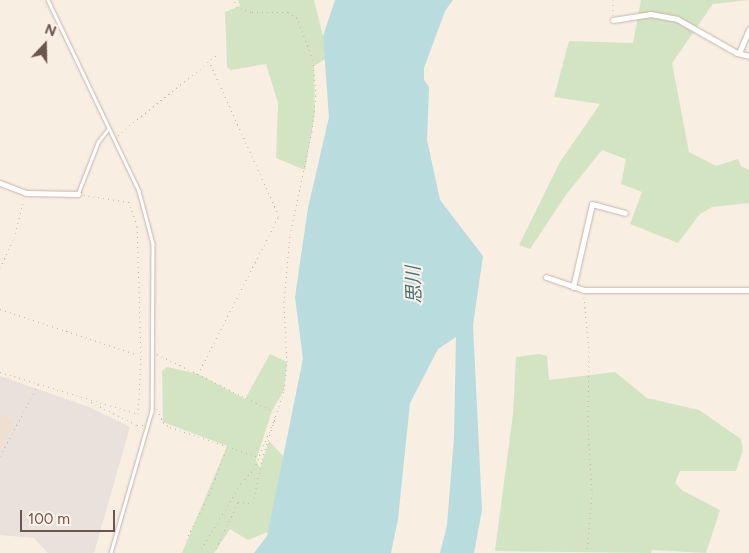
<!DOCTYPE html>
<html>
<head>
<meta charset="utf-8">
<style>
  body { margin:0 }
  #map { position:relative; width:749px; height:553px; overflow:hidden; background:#f8eee2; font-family:Figtree,"Noto Sans JP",sans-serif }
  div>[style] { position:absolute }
  .residential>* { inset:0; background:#efdfd1 }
  .industrial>* { inset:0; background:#e8e1dc }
  .green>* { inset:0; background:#d3e4c3 }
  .water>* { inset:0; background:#b9dcdf }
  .path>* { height:1px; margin-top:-0.5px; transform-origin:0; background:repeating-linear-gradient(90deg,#ceafa1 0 1px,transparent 0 5px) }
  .roads { filter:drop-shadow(0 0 1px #c7b5ab) drop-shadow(0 0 1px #c7b5ab) }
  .service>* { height:2.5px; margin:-1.25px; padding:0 1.25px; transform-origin:1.25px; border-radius:1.25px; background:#fff }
  .minor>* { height:5px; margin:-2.5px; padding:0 2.5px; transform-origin:2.5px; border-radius:2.5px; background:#fff }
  span { translate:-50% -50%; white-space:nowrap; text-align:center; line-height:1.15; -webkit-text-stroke:4px #fcf2e7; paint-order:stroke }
  .water-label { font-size:19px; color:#467377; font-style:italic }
  .north { position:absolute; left:20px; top:20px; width:50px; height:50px; -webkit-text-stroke:4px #fcf2e7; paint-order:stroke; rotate:21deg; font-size:14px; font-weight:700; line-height:20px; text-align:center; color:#6c554c }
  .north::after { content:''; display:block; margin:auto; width:18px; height:22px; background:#6c554c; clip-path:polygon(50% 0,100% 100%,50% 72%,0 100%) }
  .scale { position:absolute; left:20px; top:510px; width:95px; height:22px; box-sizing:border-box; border:2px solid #6c554c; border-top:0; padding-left:6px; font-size:15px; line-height:18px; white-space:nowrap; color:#6c554c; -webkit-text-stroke:4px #fcf2e7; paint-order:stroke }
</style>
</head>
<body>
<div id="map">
  <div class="residential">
    <i style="clip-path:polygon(0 414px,16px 421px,0 452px)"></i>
  </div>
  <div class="industrial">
    <i style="clip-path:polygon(0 376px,89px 407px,130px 427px,94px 553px,48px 553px,34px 538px,0 535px,0 452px,16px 421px,0 414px)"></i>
  </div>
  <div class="green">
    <i style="clip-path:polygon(238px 0,314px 0,323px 36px,325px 59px,314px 66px,315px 113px,305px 170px,276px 158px,278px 103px,266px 64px,231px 70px,227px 67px,225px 12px,240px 6px)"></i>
    <i style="clip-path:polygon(641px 0,749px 0,713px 4px,672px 63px,689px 152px,716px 166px,738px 159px,741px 166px,749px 170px,749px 203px,712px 207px,700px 214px,678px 243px,630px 224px,642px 192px,621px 184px,626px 159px,602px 150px,565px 196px,530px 249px,519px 245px,560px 162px,600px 104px,554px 97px,569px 41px,633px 43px)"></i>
    <i style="clip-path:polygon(270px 354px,287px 362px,284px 390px,272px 411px,256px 460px,260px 468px,269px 441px,285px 458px,268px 532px,248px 540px,230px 529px,214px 553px,182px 553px,227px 446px,163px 422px,162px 371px,167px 367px,198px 374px,245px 399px)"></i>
    <i style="clip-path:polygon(539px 354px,547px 356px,549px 380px,615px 372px,647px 398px,699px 410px,741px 439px,743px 450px,736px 471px,680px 471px,675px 483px,683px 491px,720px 510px,706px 553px,652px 550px,651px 553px,495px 551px,513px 414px,516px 357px)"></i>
  </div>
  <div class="water">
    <i style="clip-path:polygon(335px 0,453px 0,445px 11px,424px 68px,424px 80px,429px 87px,427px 140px,440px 200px,483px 256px,473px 325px,482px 510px,474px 553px,440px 553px,447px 525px,454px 437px,456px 337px,438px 349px,410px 403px,398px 519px,391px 553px,254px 553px,267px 536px,303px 359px,295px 297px,308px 208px,329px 117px,323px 36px)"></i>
  </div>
  <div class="path">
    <i style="left:613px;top:15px;width:15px;rotate:-90deg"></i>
    <i style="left:118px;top:135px;width:129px;rotate:-39deg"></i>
    <i style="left:0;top:268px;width:33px;rotate:-65deg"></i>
    <i style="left:14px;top:238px;width:40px;rotate:-75.6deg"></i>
    <i style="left:584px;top:297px;width:54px;rotate:84.7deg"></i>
    <i style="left:589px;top:351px;width:78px;rotate:90.7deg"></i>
    <i style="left:588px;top:429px;width:64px;rotate:86.4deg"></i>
    <i style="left:592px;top:493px;width:60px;rotate:94.8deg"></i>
    <i style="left:0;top:309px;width:142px;rotate:18.4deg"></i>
    <i style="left:157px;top:354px;width:134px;rotate:26.2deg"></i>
    <i style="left:0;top:372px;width:144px;rotate:16.9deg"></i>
    <i style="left:138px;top:414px;width:57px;rotate:-87deg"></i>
    <i style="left:141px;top:357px;width:131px;rotate:-91.7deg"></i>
    <i style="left:137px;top:226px;width:25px;rotate:-108deg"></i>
    <i style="left:129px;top:202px;width:46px;rotate:-171.2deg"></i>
    <i style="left:198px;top:374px;width:178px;rotate:-62.9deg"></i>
    <i style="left:279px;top:216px;width:170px;rotate:-114.3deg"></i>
    <i style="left:91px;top:402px;width:51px;rotate:26.6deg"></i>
    <i style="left:137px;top:425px;width:7px"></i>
    <i style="left:157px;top:409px;width:14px;rotate:65deg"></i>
    <i style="left:163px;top:422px;width:9px;rotate:36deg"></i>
    <i style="left:170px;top:427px;width:93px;rotate:18.8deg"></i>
    <i style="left:0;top:456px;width:81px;rotate:-61.8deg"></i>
    <i style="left:186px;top:540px;width:53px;rotate:-62.9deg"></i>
    <i style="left:210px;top:493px;width:49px;rotate:-69.7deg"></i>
    <i style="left:199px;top:553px;width:82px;rotate:-59deg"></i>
    <i style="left:241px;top:483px;width:19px;rotate:-47deg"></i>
    <i style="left:254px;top:469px;width:58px;rotate:-67.8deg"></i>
    <i style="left:214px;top:553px;width:56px;rotate:-64.8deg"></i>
    <i style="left:238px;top:502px;width:15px;rotate:4deg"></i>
    <i style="left:253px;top:503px;width:45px;rotate:-78.4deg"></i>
    <i style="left:262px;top:459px;width:72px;rotate:-72.3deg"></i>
    <i style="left:284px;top:390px;width:28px;rotate:-84deg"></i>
    <i style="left:287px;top:362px;width:60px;rotate:-92.9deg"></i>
    <i style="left:284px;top:302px;width:67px;rotate:-84.9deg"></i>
    <i style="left:290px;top:235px;width:106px;rotate:-78.1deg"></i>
    <i style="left:312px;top:131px;width:36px;rotate:-84deg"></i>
    <i style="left:316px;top:95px;width:35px;rotate:-95deg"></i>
    <i style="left:313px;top:60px;width:45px;rotate:-110.9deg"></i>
    <i style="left:297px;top:18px;width:11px;rotate:-146deg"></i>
    <i style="left:288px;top:12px;width:37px;rotate:180deg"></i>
    <i style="left:251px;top:12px;width:15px;rotate:-160deg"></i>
    <i style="left:237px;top:7px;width:8px;rotate:-113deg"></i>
  </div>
  <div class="roads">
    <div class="service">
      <i style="left:48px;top:0;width:212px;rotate:64.5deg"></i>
      <i style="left:139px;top:191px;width:55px;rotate:75.2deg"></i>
      <i style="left:153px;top:244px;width:167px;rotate:90.3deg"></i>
      <i style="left:152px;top:411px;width:148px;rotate:106.1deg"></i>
      <i style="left:78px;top:193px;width:55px;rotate:-68.6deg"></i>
      <i style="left:98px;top:142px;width:16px;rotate:-52deg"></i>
    </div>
    <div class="minor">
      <i style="left:613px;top:20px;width:37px;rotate:-9deg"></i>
      <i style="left:650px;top:14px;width:27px;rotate:10deg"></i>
      <i style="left:677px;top:19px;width:69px;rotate:29.5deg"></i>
      <i style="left:737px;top:53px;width:12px;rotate:14deg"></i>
      <i style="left:739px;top:53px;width:26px;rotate:-67deg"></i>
      <i style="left:0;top:183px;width:28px;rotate:21deg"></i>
      <i style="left:26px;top:193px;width:52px;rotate:1.1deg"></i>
      <i style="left:546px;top:277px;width:39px;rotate:19deg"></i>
      <i style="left:583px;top:290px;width:166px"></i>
      <i style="left:573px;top:287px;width:85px;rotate:-77.1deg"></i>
      <i style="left:592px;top:204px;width:34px;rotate:15deg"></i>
    </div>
  </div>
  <div class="water-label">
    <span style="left:414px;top:285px;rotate:-92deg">思川</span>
  </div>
  <div class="north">N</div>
  <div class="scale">100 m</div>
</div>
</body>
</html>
